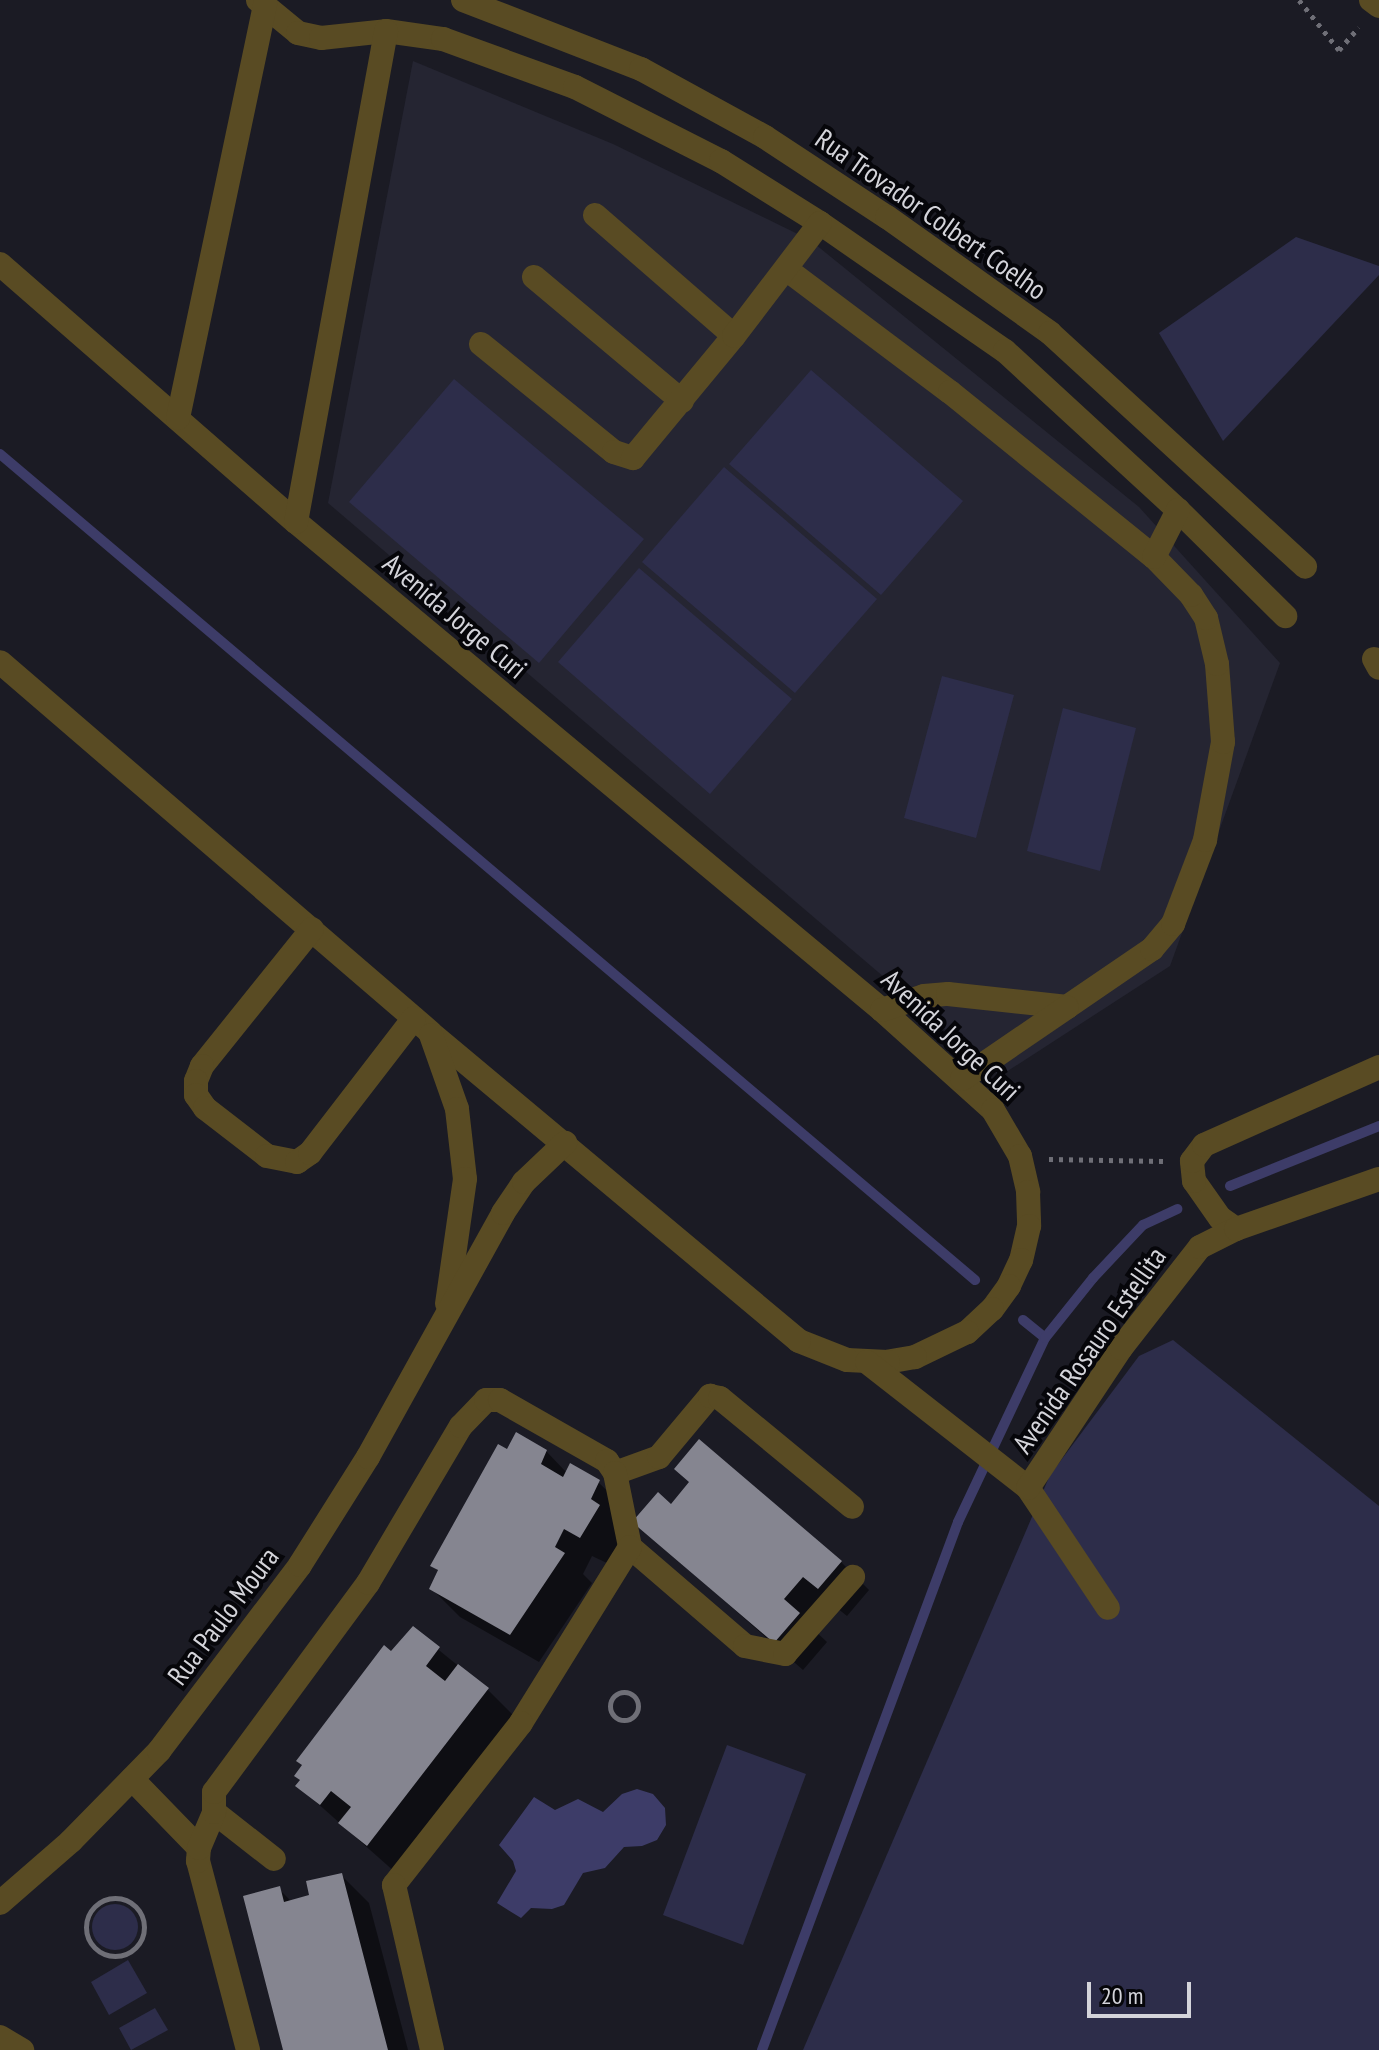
<!DOCTYPE html>
<html>
<head>
<meta charset="utf-8">
<style>
  body { margin:0 }
  #map { position:relative; width:1379px; height:2050px; overflow:hidden; background:#1b1b24; font-family:"PT Sans Narrow",sans-serif }
  div>[style] { position:absolute }
  .built>* { inset:0; background:#252532 }
  .green>* { inset:0; background:#2d2d4a }
  .round { border-radius:50% }
  .water>* { inset:0; background:#3d3c68 }
  .shadow>* { inset:0; background:#0007 }
  .stream>* { height:10px; margin:-5px; padding:0 5px; transform-origin:5px; border-radius:5px; background:#3d3c68 }
  .building>* { inset:0; background:#858590 }
  .path>* { height:5px; margin-top:-2.5px; transform-origin:0; background:repeating-linear-gradient(90deg,#6f6f77 0 4px,transparent 0 10px) }
  .path>.ring { margin:-2.5px; padding:0; box-sizing:content-box; background:none; border:5px solid #6f6f77; border-radius:50% }
  .minor>* { height:24px; margin:-12px; padding:0 12px; transform-origin:12px; border-radius:12px; background:#594b23 }
  span { translate:-50% -50%; white-space:nowrap; text-align:center; line-height:1.15; -webkit-text-stroke:8px #06060a; paint-order:stroke }
  .street-label { font-size:28px; color:#d4d4da }
  .scale { position:absolute; left:1087px; top:1982px; width:104px; height:36px; box-sizing:border-box; border:4px solid #d4d4da; border-top:0; padding-left:10px; font-size:24px; line-height:28px; white-space:nowrap; color:#d4d4da; -webkit-text-stroke:6px #06060a; paint-order:stroke }
</style>
</head>
<body>
<div id="map">
  <div class="built">
    <i style="clip-path:polygon(413px 61px,613px 144px,810px 240px,1139px 507px,1280px 663px,1170px 966px,1000px 1076px,328px 503px)"></i>
  </div>
  <div class="green">
    <i style="clip-path:polygon(1296px 237px,1379px 266px,1379px 275px,1223px 441px,1159px 333px)"></i>
    <i style="clip-path:polygon(811px 370px,963px 501px,881px 595px,729px 464px)"></i>
    <i style="clip-path:polygon(454px 379px,644px 539px,539px 663px,349px 502px)"></i>
    <i style="clip-path:polygon(724px 467px,877px 599px,795px 693px,642px 562px)"></i>
    <i style="clip-path:polygon(639px 568px,792px 699px,710px 794px,558px 662px)"></i>
    <i style="clip-path:polygon(942px 676px,1014px 695px,976px 838px,904px 818px)"></i>
    <i style="clip-path:polygon(1063px 708px,1136px 728px,1100px 871px,1027px 851px)"></i>
    <i style="clip-path:polygon(1173px 1340px,1379px 1506px,1379px 2050px,803px 2050px,1050px 1475px,1139px 1356px)"></i>
    <i style="clip-path:polygon(727px 1745px,806px 1774px,743px 1945px,663px 1915px)"></i>
    <i class="round" style="left:92px;top:1904px;width:46px;height:46px"></i>
    <i style="clip-path:polygon(128px 1960px,147px 1993px,109px 2015px,91px 1982px)"></i>
    <i style="clip-path:polygon(155px 2008px,168px 2030px,131px 2050px,119px 2028px)"></i>
  </div>
  <div class="water">
    <i style="clip-path:polygon(637px 1789px,653px 1794px,665px 1808px,666px 1825px,657px 1840px,642px 1846px,624px 1847px,605px 1868px,583px 1873px,564px 1905px,552px 1909px,531px 1908px,521px 1918px,497px 1903px,516px 1871px,513px 1861px,499px 1845px,534px 1797px,555px 1810px,578px 1799px,603px 1812px,622px 1794px)"></i>
  </div>
  <div class="shadow">
    <i style="clip-path:polygon(507px 1451px,546px 1451px,567px 1473px,598px 1482px,627px 1510px,627px 1534px,609px 1564px,592px 1556px,583px 1574px,592px 1583px,539px 1662px,460px 1617px,432px 1589px,439px 1572px,433px 1565px)"></i>
    <i style="clip-path:polygon(671px 1507px,841px 1562px,869px 1590px,847px 1616px,832px 1604px,812px 1628px,827px 1642px,803px 1670px,635px 1522px)"></i>
    <i style="clip-path:polygon(413px 1629px,488px 1690px,516px 1718px,396px 1873px,298px 1786px,391px 1654px)"></i>
    <i style="clip-path:polygon(341px 1875px,369px 1903px,408px 2050px,285px 2050px,279px 1889px,292px 1902px,311px 1897px)"></i>
  </div>
  <div class="stream">
    <i style="left:0;top:454px;width:1278px;rotate:40.27deg"></i>
    <i style="left:1230px;top:1186px;width:161px;rotate:-21.9deg"></i>
    <i style="left:1023px;top:1320px;width:28px;rotate:39deg"></i>
    <i style="left:762px;top:2050px;width:563px;rotate:-69.63deg"></i>
    <i style="left:958px;top:1522px;width:204px;rotate:-64.7deg"></i>
    <i style="left:1045px;top:1338px;width:77px;rotate:-51.3deg"></i>
    <i style="left:1093px;top:1278px;width:73px;rotate:-46.7deg"></i>
    <i style="left:1143px;top:1225px;width:38px;rotate:-25deg"></i>
  </div>
  <div class="building">
    <i style="clip-path:polygon(516px 1432px,547px 1450px,541px 1464px,563px 1477px,570px 1463px,600px 1480px,591px 1499px,600px 1505px,580px 1538px,564px 1529px,555px 1547px,565px 1553px,510px 1635px,429px 1589px,438px 1570px,430px 1566px,498px 1444px,507px 1449px)"></i>
    <i style="clip-path:polygon(699px 1439px,842px 1561px,818px 1589px,803px 1577px,784px 1599px,800px 1613px,774px 1643px,632px 1522px,658px 1492px,671px 1504px,689px 1482px,674px 1469px)"></i>
    <i style="clip-path:polygon(413px 1626px,440px 1647px,426px 1666px,445px 1681px,458px 1664px,489px 1688px,367px 1846px,338px 1823px,351px 1807px,331px 1791px,320px 1805px,295px 1786px,300px 1780px,294px 1776px,302px 1765px,296px 1761px,384px 1645px,391px 1651px)"></i>
    <i style="clip-path:polygon(342px 1873px,388px 2050px,283px 2050px,243px 1896px,280px 1886px,284px 1902px,309px 1895px,306px 1881px)"></i>
  </div>
  <div class="path">
    <i style="left:1299px;top:0;width:64px;rotate:51.3deg"></i>
    <i style="left:1339px;top:50px;width:30px;rotate:-49deg"></i>
    <i style="left:1049px;top:1159px;width:114px;rotate:1deg"></i>
    <i class="ring" style="left:610px;top:1692px;width:23px;height:23px"></i>
    <i class="ring" style="left:86px;top:1898px;width:53px;height:53px"></i>
  </div>
  <div class="minor">
    <i style="left:258px;top:0;width:52px;rotate:39.5deg"></i>
    <i style="left:298px;top:33px;width:24px;rotate:12deg"></i>
    <i style="left:321px;top:38px;width:65px;rotate:-6.1deg"></i>
    <i style="left:386px;top:31px;width:58px;rotate:8deg"></i>
    <i style="left:443px;top:39px;width:140px;rotate:20deg"></i>
    <i style="left:575px;top:87px;width:164px;rotate:26.9deg"></i>
    <i style="left:721px;top:161px;width:117px;rotate:32.1deg"></i>
    <i style="left:820px;top:223px;width:225px;rotate:34.7deg"></i>
    <i style="left:1005px;top:351px;width:235px;rotate:42.6deg"></i>
    <i style="left:1178px;top:510px;width:151px;rotate:44.7deg"></i>
    <i style="left:463px;top:0;width:191px;rotate:21.2deg"></i>
    <i style="left:641px;top:69px;width:141px;rotate:28.7deg"></i>
    <i style="left:765px;top:137px;width:146px;rotate:33.3deg"></i>
    <i style="left:887px;top:217px;width:200px;rotate:35.4deg"></i>
    <i style="left:1050px;top:333px;width:346px;rotate:42.5deg"></i>
    <i style="left:1371px;top:0;width:10px;rotate:37deg"></i>
    <i style="left:595px;top:215px;width:184px;rotate:41deg"></i>
    <i style="left:0;top:264px;width:393px;rotate:41.1deg"></i>
    <i style="left:296px;top:522px;width:763px;rotate:39.79deg"></i>
    <i style="left:882px;top:1010px;width:149px;rotate:42deg"></i>
    <i style="left:993px;top:1110px;width:53px;rotate:59.6deg"></i>
    <i style="left:1020px;top:1156px;width:37px;rotate:77deg"></i>
    <i style="left:1028px;top:1192px;width:34px;rotate:88deg"></i>
    <i style="left:1029px;top:1226px;width:35px;rotate:103deg"></i>
    <i style="left:1021px;top:1260px;width:29px;rotate:115deg"></i>
    <i style="left:1009px;top:1286px;width:29px;rotate:126deg"></i>
    <i style="left:992px;top:1309px;width:34px;rotate:137deg"></i>
    <i style="left:967px;top:1332px;width:58px;rotate:154.3deg"></i>
    <i style="left:915px;top:1357px;width:27px;rotate:170deg"></i>
    <i style="left:888px;top:1362px;width:41px;rotate:-177.2deg"></i>
    <i style="left:847px;top:1360px;width:52px;rotate:-158.4deg"></i>
    <i style="left:799px;top:1341px;width:481px;rotate:-140.1deg"></i>
    <i style="left:430px;top:1032px;width:567px;rotate:-139.29deg"></i>
    <i style="left:786px;top:269px;width:205px;rotate:36.9deg"></i>
    <i style="left:950px;top:392px;width:262px;rotate:39deg"></i>
    <i style="left:534px;top:277px;width:193px;rotate:40deg"></i>
    <i style="left:481px;top:344px;width:171px;rotate:39.1deg"></i>
    <i style="left:614px;top:452px;width:20px;rotate:18deg"></i>
    <i style="left:633px;top:458px;width:158px;rotate:-50.4deg"></i>
    <i style="left:734px;top:336px;width:142px;rotate:-52.7deg"></i>
    <i style="left:178px;top:418px;width:423px;rotate:-78.1deg"></i>
    <i style="left:296px;top:522px;width:499px;rotate:-79.6deg"></i>
    <i style="left:1374px;top:659px;width:10px;rotate:61deg"></i>
    <i style="left:312px;top:929px;width:176px;rotate:128.8deg"></i>
    <i style="left:202px;top:1066px;width:16px;rotate:112deg"></i>
    <i style="left:196px;top:1081px;width:14px;rotate:90deg"></i>
    <i style="left:196px;top:1095px;width:16px;rotate:55deg"></i>
    <i style="left:205px;top:1108px;width:78px;rotate:37.7deg"></i>
    <i style="left:267px;top:1156px;width:31px;rotate:11deg"></i>
    <i style="left:297px;top:1162px;width:16px;rotate:-35deg"></i>
    <i style="left:310px;top:1153px;width:170px;rotate:-52.4deg"></i>
    <i style="left:882px;top:1010px;width:44px;rotate:-18.4deg"></i>
    <i style="left:924px;top:996px;width:24px;rotate:-5deg"></i>
    <i style="left:948px;top:994px;width:120px;rotate:6.2deg"></i>
    <i style="left:1067px;top:1007px;width:103px;rotate:-34.3deg"></i>
    <i style="left:1152px;top:949px;width:33px;rotate:-50deg"></i>
    <i style="left:1173px;top:924px;width:90px;rotate:-69.1deg"></i>
    <i style="left:1205px;top:840px;width:100px;rotate:-79.6deg"></i>
    <i style="left:1223px;top:742px;width:78px;rotate:-94.4deg"></i>
    <i style="left:1217px;top:664px;width:47px;rotate:-103.4deg"></i>
    <i style="left:1206px;top:618px;width:27px;rotate:-123deg"></i>
    <i style="left:1191px;top:595px;width:53px;rotate:-134.2deg"></i>
    <i style="left:1154px;top:557px;width:53px;rotate:-62.9deg"></i>
    <i style="left:431px;top:1035px;width:78px;rotate:70.6deg"></i>
    <i style="left:457px;top:1109px;width:70px;rotate:83.5deg"></i>
    <i style="left:465px;top:1179px;width:126px;rotate:98.2deg"></i>
    <i style="left:962px;top:1079px;width:127px;rotate:-34.4deg"></i>
    <i style="left:1236px;top:1229px;width:19px;rotate:-145deg"></i>
    <i style="left:1220px;top:1218px;width:45px;rotate:-125.1deg"></i>
    <i style="left:1194px;top:1181px;width:20px;rotate:-96deg"></i>
    <i style="left:1192px;top:1161px;width:20px;rotate:-53deg"></i>
    <i style="left:1204px;top:1145px;width:192px;rotate:-24deg"></i>
    <i style="left:867px;top:1362px;width:204px;rotate:38deg"></i>
    <i style="left:1028px;top:1488px;width:144px;rotate:56.3deg"></i>
    <i style="left:615px;top:1473px;width:47px;rotate:-20deg"></i>
    <i style="left:659px;top:1457px;width:80px;rotate:-50.1deg"></i>
    <i style="left:710px;top:1396px;width:10px;rotate:11deg"></i>
    <i style="left:720px;top:1398px;width:171px;rotate:39.5deg"></i>
    <i style="left:1028px;top:1488px;width:168px;rotate:-56.4deg"></i>
    <i style="left:1121px;top:1348px;width:128px;rotate:-52deg"></i>
    <i style="left:1200px;top:1247px;width:40px;rotate:-26.6deg"></i>
    <i style="left:1236px;top:1229px;width:151px;rotate:-19.3deg"></i>
    <i style="left:630px;top:1547px;width:152px;rotate:40.7deg"></i>
    <i style="left:745px;top:1646px;width:41px;rotate:11.3deg"></i>
    <i style="left:785px;top:1654px;width:103px;rotate:-48.6deg"></i>
    <i style="left:132px;top:1779px;width:96px;rotate:45.8deg"></i>
    <i style="left:214px;top:1812px;width:76px;rotate:38.1deg"></i>
    <i style="left:0;top:1903px;width:94px;rotate:-41.1deg"></i>
    <i style="left:71px;top:1841px;width:126px;rotate:-45.6deg"></i>
    <i style="left:159px;top:1751px;width:233px;rotate:-52.8deg"></i>
    <i style="left:300px;top:1565px;width:128px;rotate:-57.8deg"></i>
    <i style="left:368px;top:1457px;width:279px;rotate:-61deg"></i>
    <i style="left:503px;top:1213px;width:37px;rotate:-56deg"></i>
    <i style="left:524px;top:1182px;width:57px;rotate:-43.6deg"></i>
    <i style="left:0;top:2037px;width:26px;rotate:31deg"></i>
    <i style="left:248px;top:2050px;width:196px;rotate:-104.8deg"></i>
    <i style="left:198px;top:1861px;width:13px;rotate:-86deg"></i>
    <i style="left:199px;top:1848px;width:39px;rotate:-67deg"></i>
    <i style="left:214px;top:1812px;width:20px;rotate:-90deg"></i>
    <i style="left:214px;top:1792px;width:260px;rotate:-53.6deg"></i>
    <i style="left:368px;top:1583px;width:182px;rotate:-59.4deg"></i>
    <i style="left:461px;top:1426px;width:36px;rotate:-46deg"></i>
    <i style="left:486px;top:1400px;width:14px"></i>
    <i style="left:500px;top:1400px;width:123px;rotate:29.7deg"></i>
    <i style="left:607px;top:1461px;width:14px;rotate:56deg"></i>
    <i style="left:615px;top:1473px;width:76px;rotate:78.5deg"></i>
    <i style="left:630px;top:1547px;width:207px;rotate:121.8deg"></i>
    <i style="left:521px;top:1723px;width:206px;rotate:128.1deg"></i>
    <i style="left:394px;top:1885px;width:169px;rotate:77deg"></i>
  </div>
  <div class="street-label">
    <span style="left:931px;top:214px;rotate:35deg">Rua Trovador Colbert Coelho</span>
    <span style="left:455px;top:616px;rotate:40deg">Avenida Jorge Curi</span>
    <span style="left:951px;top:1035px;rotate:43deg">Avenida Jorge Curi</span>
    <span style="left:1089px;top:1350px;rotate:-55deg">Avenida Rosauro Estellita</span>
    <span style="left:223px;top:1616px;rotate:-53deg">Rua Paulo Moura</span>
  </div>
  <div class="scale">20 m</div>
</div>
</body>
</html>
